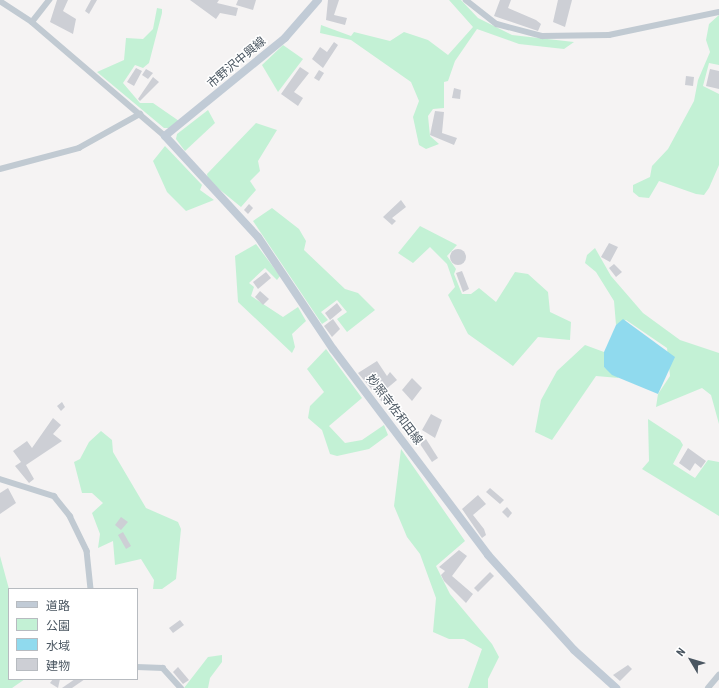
<!DOCTYPE html>
<html>
<head>
<meta charset="utf-8">
<style>
  body { margin:0 }
  #map { position:relative; width:719px; height:688px; overflow:hidden; background:#f5f3f3; font-family:"Roboto Condensed","Noto Sans JP",sans-serif }
  div>[style] { position:absolute }
  .green>* { inset:0; background:#c3f1d5 }
  .water>* { inset:0; background:#90daee }
  .building>* { inset:0; background:#cdcfd5 }
  .round { border-radius:50% }
  .street>* { height:5.5px; margin:-2.75px; padding:0 2.75px; transform-origin:2.75px; border-radius:2.75px; background:#c1cad2 }
  .secondary>* { height:8px; margin:-4px; padding:0 4px; transform-origin:4px; border-radius:4px; background:#c1cbd6 }
  span { translate:-50% -50%; white-space:nowrap; text-align:center; line-height:1.15; -webkit-text-stroke:3px #fff; paint-order:stroke }
  .street-label { font-size:12px; color:#4a5661 }
  .legend { position:absolute; left:8px; top:588px; width:130px; height:92px; box-sizing:border-box; background:#fff; border:1px solid #b7bbc0; margin:0; padding:5px 7px; list-style:none; font-size:12px; color:#4a5661 }
  .legend li { display:flex; align-items:center; gap:8px; height:20px }
  .legend b { width:20px; border:1px solid #b7bbc0 }
  .north { position:absolute; left:671px; top:640px; width:40px; height:40px; -webkit-text-stroke:3px #fff; paint-order:stroke; rotate:308deg; font-size:11px; font-weight:700; line-height:16px; text-align:center; color:#4a5661 }
  .north::after { content:''; display:block; margin:auto; width:14px; height:18px; background:#4a5661; clip-path:polygon(50% 0,100% 100%,50% 72%,0 100%) }
</style>
</head>
<body>
<div id="map">
  <div class="green">
    <i style="clip-path:polygon(449px 0,461px 0,478px 18px,512px 35px,574px 42px,564px 49px,519px 44px,477px 29px,455px 61px,448px 81px,444px 82px,444px 108px,433px 109px,428px 116px,430px 136px,439px 144px,426px 149px,419px 145px,413px 117px,419px 101px,411px 82px,351px 40px,320px 33px,321px 25px,351px 36px,354px 32px,390px 41px,404px 32px,428px 40px,448px 55px,473px 27px)"></i>
    <i style="clip-path:polygon(157px 8px,162px 9px,162px 13px,149px 63px,143px 68px,135px 65px,123px 83px,140px 103px,153px 103px,179px 121px,170px 128px,164px 128px,97px 72px,124px 60px,126px 38px,143px 39px,153px 29px)"></i>
    <i style="clip-path:polygon(719px 15px,719px 65px,709px 63px,703px 86px,719px 94px,719px 165px,709px 188px,704px 195px,696px 194px,659px 181px,649px 198px,639px 197px,633px 192px,633px 185px,650px 177px,652px 166px,668px 149px,694px 101px,698px 80px,710px 52px,706px 40px,709px 24px)"></i>
    <i style="clip-path:polygon(283px 45px,303px 59px,278px 92px,262px 65px)"></i>
    <i style="clip-path:polygon(208px 110px,215px 123px,185px 151px,176px 139px,177px 134px)"></i>
    <i style="clip-path:polygon(256px 123px,277px 130px,258px 161px,260px 171px,250px 181px,256px 190px,241px 207px,208px 180px,207px 174px)"></i>
    <i style="clip-path:polygon(165px 146px,202px 185px,200px 190px,214px 200px,186px 211px,167px 192px,153px 161px)"></i>
    <i style="clip-path:polygon(272px 208px,299px 229px,306px 241px,304px 250px,345px 289px,358px 293px,375px 310px,347px 332px,337px 319px,347px 312px,337px 300px,321px 312px,328px 320px,322px 324px,253px 221px)"></i>
    <i style="clip-path:polygon(420px 226px,457px 245px,447px 256px,456px 269px,454px 274px,462px 294px,471px 294px,479px 288px,496px 302px,515px 272px,528px 274px,548px 292px,550px 312px,571px 322px,570px 340px,538px 337px,513px 366px,468px 334px,448px 295px,455px 287px,447px 264px,430px 247px,413px 263px,398px 253px)"></i>
    <i style="clip-path:polygon(256px 244px,280px 276px,277px 280px,265px 268px,249px 283px,254px 287px,251px 296px,283px 317px,298px 307px,306px 321px,292px 334px,295px 347px,292px 353px,238px 302px,235px 256px)"></i>
    <i style="clip-path:polygon(595px 248px,611px 276px,643px 313px,680px 340px,719px 353px,719px 424px,711px 395px,702px 388px,656px 407px,658px 394px,670px 376px,667px 348px,626px 320px,616px 325px,614px 301px,596px 272px,585px 263px,587px 255px)"></i>
    <i style="clip-path:polygon(585px 345px,604px 352px,604px 367px,619px 378px,596px 376px,552px 440px,535px 432px,541px 400px,557px 371px)"></i>
    <i style="clip-path:polygon(326px 349px,362px 398px,329px 426px,345px 443px,362px 440px,384px 425px,388px 435px,369px 449px,337px 456px,330px 454px,322px 430px,308px 418px,310px 406px,324px 392px,307px 369px)"></i>
    <i style="clip-path:polygon(648px 419px,680px 440px,683px 445px,673px 464px,695px 478px,708px 460px,719px 462px,719px 516px,642px 469px,649px 461px)"></i>
    <i style="clip-path:polygon(101px 431px,112px 440px,113px 452px,146px 508px,178px 522px,181px 529px,176px 579px,162px 589px,153px 589px,154px 580px,141px 559px,115px 565px,113px 541px,98px 548px,100px 534px,92px 513px,103px 503px,92px 493px,82px 493px,74px 462px,80px 459px,89px 442px)"></i>
    <i style="clip-path:polygon(401px 449px,465px 541px,436px 566px,450px 594px,492px 644px,499px 657px,488px 679px,488px 688px,468px 688px,482px 649px,464px 639px,449px 639px,433px 632px,436px 598px,420px 554px,407px 537px,394px 506px)"></i>
    <i style="clip-path:polygon(0 556px,9px 589px,9px 679px,25px 679px,12px 688px,0 688px)"></i>
    <i style="clip-path:polygon(222px 655px,222px 662px,210px 678px,208px 688px,184px 688px,208px 657px)"></i>
  </div>
  <div class="water">
    <i style="clip-path:polygon(623px 319px,675px 357px,658px 394px,612px 375px,604px 367px,604px 352px,616px 325px)"></i>
  </div>
  <div class="building">
    <i style="clip-path:polygon(57px 0,68px 0,63px 11px,76px 19px,73px 34px,50px 22px)"></i>
    <i style="clip-path:polygon(91px 0,97px 0,89px 14px,85px 11px)"></i>
    <i style="clip-path:polygon(190px 0,219px 0,217px 3px,238px 8px,236px 16px,220px 13px,216px 19px)"></i>
    <i style="clip-path:polygon(238px 0,256px 0,253px 10px,236px 5px)"></i>
    <i style="clip-path:polygon(328px 0,339px 0,334px 15px,347px 18px,345px 25px,326px 20px)"></i>
    <i style="clip-path:polygon(500px 0,511px 0,508px 8px,536px 20px,541px 24px,538px 31px,494px 16px)"></i>
    <i style="clip-path:polygon(558px 0,572px 0,565px 27px,553px 22px)"></i>
    <i style="clip-path:polygon(334px 42px,338px 45px,323px 68px,312px 59px,320px 47px,327px 52px)"></i>
    <i style="clip-path:polygon(300px 67px,309px 73px,294px 92px,303px 98px,298px 106px,281px 94px)"></i>
    <i style="clip-path:polygon(136px 68px,142px 71px,134px 86px,127px 82px)"></i>
    <i style="clip-path:polygon(146px 69px,153px 73px,148px 79px,142px 75px)"></i>
    <i style="clip-path:polygon(710px 69px,719px 71px,719px 89px,706px 86px)"></i>
    <i style="clip-path:polygon(319px 70px,324px 73px,319px 81px,314px 78px)"></i>
    <i style="clip-path:polygon(686px 76px,694px 77px,693px 86px,685px 85px)"></i>
    <i style="clip-path:polygon(153px 77px,159px 82px,140px 101px,138px 99px)"></i>
    <i style="clip-path:polygon(454px 88px,461px 90px,460px 99px,452px 98px)"></i>
    <i style="clip-path:polygon(435px 111px,444px 112px,442px 133px,457px 138px,454px 145px,430px 135px)"></i>
    <i style="clip-path:polygon(401px 200px,406px 207px,392px 218px,396px 221px,392px 225px,383px 217px)"></i>
    <i style="clip-path:polygon(249px 204px,253px 208px,248px 214px,244px 210px)"></i>
    <i style="clip-path:polygon(609px 243px,618px 247px,610px 262px,601px 257px)"></i>
    <i class="round" style="left:450px;top:249px;width:16px;height:16px"></i>
    <i style="clip-path:polygon(614px 264px,622px 272px,616px 277px,609px 268px)"></i>
    <i style="clip-path:polygon(462px 271px,469px 289px,463px 292px,456px 273px)"></i>
    <i style="clip-path:polygon(266px 272px,271px 278px,258px 289px,253px 282px)"></i>
    <i style="clip-path:polygon(260px 291px,269px 299px,263px 305px,255px 297px)"></i>
    <i style="clip-path:polygon(337px 303px,342px 310px,330px 320px,325px 313px)"></i>
    <i style="clip-path:polygon(333px 319px,340px 329px,332px 337px,324px 326px)"></i>
    <i style="clip-path:polygon(377px 361px,387px 376px,390px 372px,397px 380px,385px 390px,398px 406px,394px 410px,385px 399px,382px 402px,358px 373px)"></i>
    <i style="clip-path:polygon(412px 378px,422px 388px,412px 401px,402px 390px)"></i>
    <i style="clip-path:polygon(62px 402px,65px 407px,61px 411px,57px 406px)"></i>
    <i style="clip-path:polygon(431px 414px,442px 420px,435px 438px,422px 430px)"></i>
    <i style="clip-path:polygon(53px 418px,61px 425px,53px 434px,62px 441px,26px 465px,34px 479px,29px 483px,15px 466px,21px 462px,13px 451px,27px 441px,32px 448px)"></i>
    <i style="clip-path:polygon(426px 439px,438px 458px,432px 462px,420px 444px)"></i>
    <i style="clip-path:polygon(688px 448px,706px 461px,701px 468px,695px 463px,690px 471px,679px 463px)"></i>
    <i style="clip-path:polygon(8px 488px,16px 503px,0 514px,0 493px)"></i>
    <i style="clip-path:polygon(490px 488px,504px 500px,500px 504px,486px 492px)"></i>
    <i style="clip-path:polygon(478px 495px,486px 504px,473px 515px,484px 529px,486px 535px,482px 538px,462px 509px)"></i>
    <i style="clip-path:polygon(507px 507px,512px 513px,508px 518px,502px 512px)"></i>
    <i style="clip-path:polygon(121px 517px,128px 522px,121px 530px,115px 525px)"></i>
    <i style="clip-path:polygon(123px 532px,131px 546px,126px 549px,118px 535px)"></i>
    <i style="clip-path:polygon(459px 550px,467px 556px,452px 576px,473px 594px,466px 603px,444px 581px,441px 575px,445px 571px,439px 567px)"></i>
    <i style="clip-path:polygon(490px 572px,494px 576px,478px 592px,474px 588px)"></i>
    <i style="clip-path:polygon(180px 620px,184px 625px,173px 633px,169px 628px)"></i>
    <i style="clip-path:polygon(628px 665px,632px 669px,620px 681px,613px 675px)"></i>
    <i style="clip-path:polygon(178px 667px,189px 680px,183px 684px,173px 672px)"></i>
    <i style="clip-path:polygon(53px 679px,60px 679px,58px 688px,50px 683px)"></i>
    <i style="clip-path:polygon(75px 679px,85px 679px,72px 688px,62px 688px)"></i>
  </div>
  <div class="street">
    <i style="left:466px;top:0;width:39px;rotate:38deg"></i>
    <i style="left:497px;top:24px;width:47px;rotate:14.9deg"></i>
    <i style="left:542px;top:36px;width:67px;rotate:-0.9deg"></i>
    <i style="left:609px;top:35px;width:112px;rotate:-11.8deg"></i>
    <i style="left:0;top:1px;width:38px;rotate:33deg"></i>
    <i style="left:32px;top:22px;width:175px;rotate:40.6deg"></i>
    <i style="left:32px;top:22px;width:28px;rotate:-52deg"></i>
    <i style="left:0;top:169px;width:82px;rotate:-14.9deg"></i>
    <i style="left:79px;top:148px;width:70px;rotate:-29.1deg"></i>
    <i style="left:0;top:479px;width:57px;rotate:17.5deg"></i>
    <i style="left:54px;top:496px;width:26px;rotate:51deg"></i>
    <i style="left:70px;top:516px;width:39px;rotate:64deg"></i>
    <i style="left:87px;top:551px;width:38px;rotate:84deg"></i>
    <i style="left:137px;top:667px;width:26px;rotate:2deg"></i>
    <i style="left:163px;top:668px;width:27px;rotate:48deg"></i>
    <i style="left:708px;top:688px;width:17px;rotate:-50deg"></i>
  </div>
  <div class="secondary">
    <i style="left:318px;top:0;width:50px;rotate:131deg"></i>
    <i style="left:285px;top:38px;width:155px;rotate:140.8deg"></i>
    <i style="left:165px;top:136px;width:137px;rotate:47.4deg"></i>
    <i style="left:258px;top:237px;width:135px;rotate:56.2deg"></i>
    <i style="left:333px;top:349px;width:258px;rotate:53deg"></i>
    <i style="left:488px;top:555px;width:128px;rotate:47.8deg"></i>
    <i style="left:574px;top:650px;width:57px;rotate:42.1deg"></i>
  </div>
  <div class="street-label">
    <span style="left:237px;top:63px;rotate:-40deg">市野沢中興線</span>
    <span style="left:394px;top:410px;rotate:53deg">妙照寺佐和田線</span>
  </div>
  <ul class="legend">
  <li><b style="height:5px;background:#c1cbd6"></b>道路</li>
  <li><b style="height:11px;background:#c3f1d5"></b>公園</li>
  <li><b style="height:11px;background:#90daee"></b>水域</li>
  <li><b style="height:11px;background:#cdcfd5"></b>建物</li>
  </ul>
  <div class="north">N</div>
</div>
</body>
</html>
